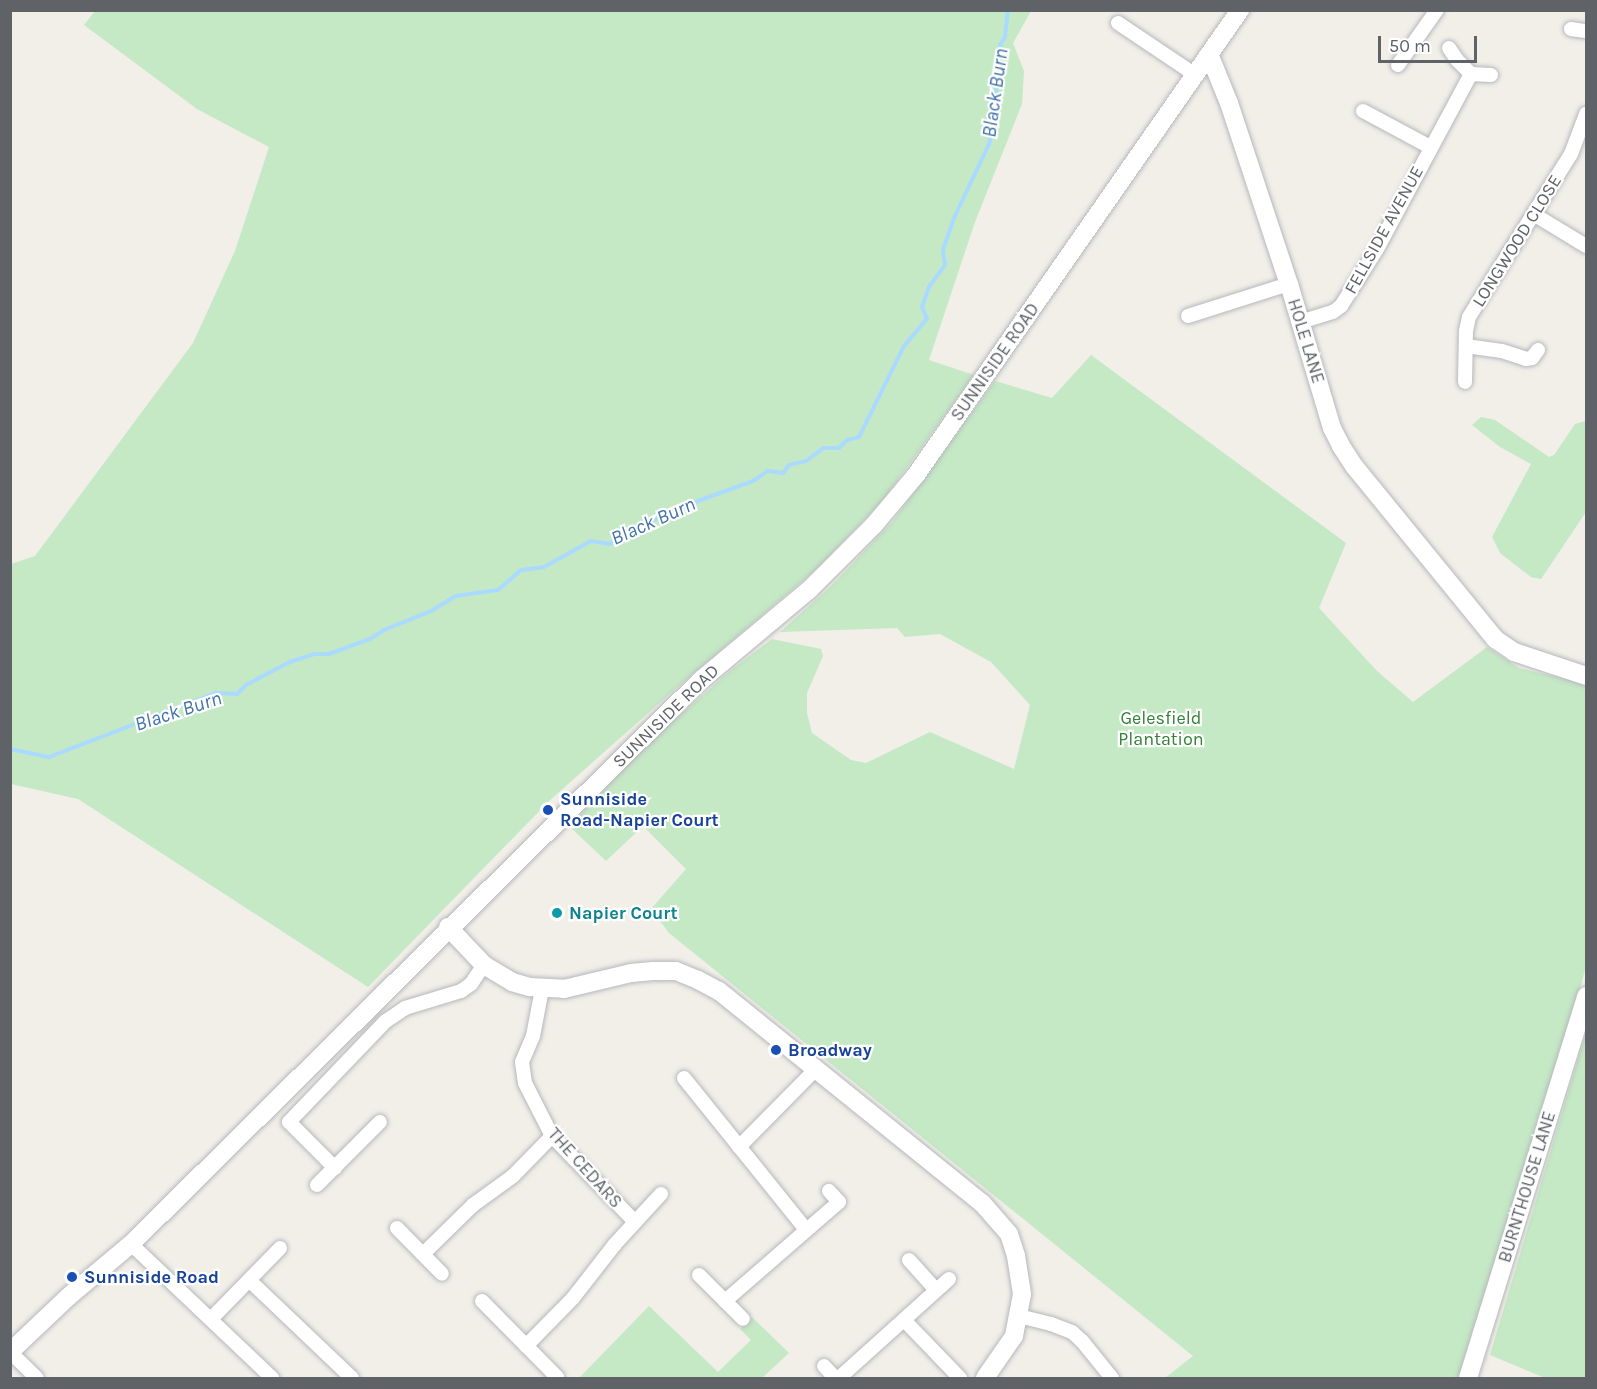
<!DOCTYPE html>
<html>
<head>
<meta charset="utf-8">
<style>
  body { margin:0 }
  #map { position:relative; width:1597px; height:1389px; overflow:hidden; background:#f1efe8; font-family:Karla,sans-serif }
  div>[style] { position:absolute }
  .green>* { inset:0; background:#c5e8c5 }
  .stream>* { height:4px; margin:-2px; padding:0 2px; transform-origin:2px; border-radius:2px; background:#aadaff }
  .roads { filter:drop-shadow(0 0 2px #b5b8bc) drop-shadow(0 0 2px #b5b8bc) }
  .street>* { height:14px; margin:-7px; padding:0 7px; transform-origin:7px; border-radius:7px; background:#fff }
  .secondary>* { height:18px; margin:-9px; padding:0 9px; transform-origin:9px; border-radius:9px; background:#fff }
  .dots>* { width:16px; height:16px; translate:-50% -50%; box-sizing:border-box; border:3px solid #fff; border-radius:50% }
  span { translate:-50% -50%; white-space:nowrap; text-align:center; line-height:1.15; -webkit-text-stroke:4.5px #fff; paint-order:stroke }
  .street-label { font-size:18px; color:#5f6368 }
  .park-label { font-size:18px; color:#348238 }
  .transit-label { font-size:18px; color:#164399; font-weight:700 }
  .left { translate:0 -50%; text-align:left }
  .culture-label { font-size:18px; color:#0d838f; font-weight:700 }
  .water-label { font-size:20px; color:#4174aa; font-style:italic }
  .frame { position:absolute; inset:0; border:12px solid #5f6368; pointer-events:none }
  .scale { position:absolute; left:1378px; top:36px; width:99px; height:27px; box-sizing:border-box; border:3px solid #5f6368; border-top:0; padding-left:8px; font-size:18px; line-height:21px; white-space:nowrap; color:#5f6368; -webkit-text-stroke:4px #fff; paint-order:stroke }
</style>
</head>
<body>
<div id="map">
  <div class="green">
    <i style="clip-path:polygon(95px 11px,1031px 11px,1013px 43px,1024px 71px,1022px 104px,975px 222px,929px 360px,974px 375px,884px 499px,820px 566px,673px 691px,549px 801px,368px 987px,78px 799px,11px 784px,11px 564px,35px 556px,193px 343px,235px 251px,269px 147px,197px 109px,84px 25px)"></i>
    <i style="clip-path:polygon(1091px 355px,1346px 543px,1319px 608px,1377px 671px,1413px 702px,1487px 647px,1519px 668px,1586px 684px,1586px 966px,1569px 1031px,1458px 1378px,1165px 1378px,1193px 1356px,669px 933px,651px 909px,686px 869px,643px 826px,606px 861px,569px 826px,655px 737px,730px 671px,772px 639px,821px 649px,823px 656px,807px 693px,807px 713px,812px 733px,851px 760px,866px 763px,930px 732px,1014px 769px,1030px 705px,991px 662px,940px 634px,905px 637px,897px 628px,780px 632px,830px 587px,893px 521px,995px 381px,1052px 398px)"></i>
    <i style="clip-path:polygon(1481px 417px,1495px 420px,1549px 457px,1554px 455px,1575px 424px,1586px 421px,1586px 512px,1541px 579px,1531px 577px,1500px 553px,1492px 537px,1531px 464px,1500px 447px,1472px 425px)"></i>
    <i style="clip-path:polygon(1586px 1032px,1586px 1378px,1545px 1378px,1490px 1355px)"></i>
    <i style="clip-path:polygon(649px 1306px,718px 1372px,751px 1340px,740px 1329px,752px 1317px,789px 1353px,762px 1378px,579px 1378px)"></i>
  </div>
  <div class="stream">
    <i style="left:10px;top:749px;width:40px;rotate:12deg"></i>
    <i style="left:49px;top:757px;width:179px;rotate:-21deg"></i>
    <i style="left:216px;top:693px;width:21px;rotate:3deg"></i>
    <i style="left:237px;top:694px;width:13px;rotate:-45deg"></i>
    <i style="left:246px;top:685px;width:50px;rotate:-27.6deg"></i>
    <i style="left:290px;top:662px;width:26px;rotate:-18deg"></i>
    <i style="left:315px;top:654px;width:14px"></i>
    <i style="left:329px;top:654px;width:44px;rotate:-20.1deg"></i>
    <i style="left:370px;top:639px;width:17px;rotate:-33deg"></i>
    <i style="left:384px;top:630px;width:51px;rotate:-22deg"></i>
    <i style="left:431px;top:611px;width:29px;rotate:-31deg"></i>
    <i style="left:456px;top:596px;width:42px;rotate:-8.1deg"></i>
    <i style="left:498px;top:590px;width:30px;rotate:-41deg"></i>
    <i style="left:521px;top:570px;width:23px;rotate:-7deg"></i>
    <i style="left:544px;top:567px;width:54px;rotate:-29deg"></i>
    <i style="left:591px;top:541px;width:19px;rotate:9deg"></i>
    <i style="left:610px;top:544px;width:14px;rotate:-39deg"></i>
    <i style="left:621px;top:535px;width:69px;rotate:-24.7deg"></i>
    <i style="left:684px;top:506px;width:73px;rotate:-19.9deg"></i>
    <i style="left:753px;top:481px;width:18px;rotate:-34deg"></i>
    <i style="left:768px;top:471px;width:15px;rotate:8deg"></i>
    <i style="left:783px;top:473px;width:10px;rotate:-53deg"></i>
    <i style="left:789px;top:465px;width:17px;rotate:-13deg"></i>
    <i style="left:806px;top:461px;width:21px;rotate:-37deg"></i>
    <i style="left:823px;top:448px;width:16px"></i>
    <i style="left:839px;top:448px;width:11px;rotate:-45deg"></i>
    <i style="left:847px;top:440px;width:12px;rotate:-14deg"></i>
    <i style="left:859px;top:437px;width:102px;rotate:-63.7deg"></i>
    <i style="left:904px;top:346px;width:35px;rotate:-50deg"></i>
    <i style="left:927px;top:319px;width:13px;rotate:-113deg"></i>
    <i style="left:922px;top:307px;width:21px;rotate:-71deg"></i>
    <i style="left:929px;top:287px;width:27px;rotate:-54deg"></i>
    <i style="left:945px;top:265px;width:15px;rotate:-98deg"></i>
    <i style="left:943px;top:250px;width:36px;rotate:-71deg"></i>
    <i style="left:955px;top:216px;width:80px;rotate:-64.7deg"></i>
    <i style="left:989px;top:144px;width:31px;rotate:-79deg"></i>
    <i style="left:995px;top:114px;width:53px;rotate:-86.8deg"></i>
    <i style="left:998px;top:61px;width:10px;rotate:-45deg"></i>
    <i style="left:1005px;top:54px;width:10px;rotate:-119deg"></i>
    <i style="left:1000px;top:45px;width:9px;rotate:-58deg"></i>
    <i style="left:1005px;top:37px;width:27px;rotate:-84deg"></i>
  </div>
  <div class="roads">
    <div class="street">
      <i style="left:1118px;top:23px;width:92px;rotate:33.9deg"></i>
      <i style="left:1571px;top:29px;width:15px;rotate:8deg"></i>
      <i style="left:1449px;top:48px;width:14px;rotate:56deg"></i>
      <i style="left:1457px;top:60px;width:20px;rotate:45deg"></i>
      <i style="left:1471px;top:74px;width:20px;rotate:3deg"></i>
      <i style="left:1398px;top:65px;width:67px;rotate:-54.7deg"></i>
      <i style="left:1363px;top:111px;width:76px;rotate:28.2deg"></i>
      <i style="left:1535px;top:215px;width:60px;rotate:31.3deg"></i>
      <i style="left:1188px;top:316px;width:106px;rotate:-17.6deg"></i>
      <i style="left:1300px;top:322px;width:34px;rotate:-17deg"></i>
      <i style="left:1333px;top:312px;width:10px;rotate:-37deg"></i>
      <i style="left:1341px;top:306px;width:67px;rotate:-57.7deg"></i>
      <i style="left:1377px;top:249px;width:199px;rotate:-61.8deg"></i>
      <i style="left:1466px;top:346px;width:36px;rotate:8deg"></i>
      <i style="left:1502px;top:351px;width:25px;rotate:18deg"></i>
      <i style="left:1526px;top:359px;width:6px;rotate:-9deg"></i>
      <i style="left:1532px;top:358px;width:10px;rotate:-53deg"></i>
      <i style="left:1465px;top:382px;width:51px;rotate:-88.9deg"></i>
      <i style="left:1466px;top:331px;width:14px;rotate:-78deg"></i>
      <i style="left:1469px;top:317px;width:192px;rotate:-58deg"></i>
      <i style="left:1571px;top:154px;width:43px;rotate:-69.4deg"></i>
      <i style="left:542px;top:989px;width:48px;rotate:100.8deg"></i>
      <i style="left:533px;top:1036px;width:28px;rotate:113deg"></i>
      <i style="left:522px;top:1062px;width:21px;rotate:82deg"></i>
      <i style="left:525px;top:1083px;width:59px;rotate:63deg"></i>
      <i style="left:552px;top:1136px;width:118px;rotate:46deg"></i>
      <i style="left:684px;top:1078px;width:195px;rotate:51.2deg"></i>
      <i style="left:739px;top:1147px;width:110px;rotate:-45.4deg"></i>
      <i style="left:335px;top:1168px;width:65px;rotate:-135deg"></i>
      <i style="left:289px;top:1122px;width:140px;rotate:-46.2deg"></i>
      <i style="left:386px;top:1021px;width:23px;rotate:-34deg"></i>
      <i style="left:405px;top:1008px;width:59px;rotate:-16.9deg"></i>
      <i style="left:461px;top:991px;width:12px;rotate:-35deg"></i>
      <i style="left:471px;top:984px;width:23px;rotate:-56deg"></i>
      <i style="left:317px;top:1185px;width:89px;rotate:-45deg"></i>
      <i style="left:397px;top:1228px;width:64px;rotate:45.6deg"></i>
      <i style="left:131px;top:1244px;width:195px;rotate:43.5deg"></i>
      <i style="left:423px;top:1254px;width:70px;rotate:-44.4deg"></i>
      <i style="left:473px;top:1205px;width:49px;rotate:-35.9deg"></i>
      <i style="left:513px;top:1176px;width:56px;rotate:-45.7deg"></i>
      <i style="left:909px;top:1260px;width:40px;rotate:48deg"></i>
      <i style="left:699px;top:1275px;width:62px;rotate:45deg"></i>
      <i style="left:249px;top:1280px;width:142px;rotate:43.6deg"></i>
      <i style="left:482px;top:1301px;width:107px;rotate:45.4deg"></i>
      <i style="left:725px;top:1301px;width:151px;rotate:-41deg"></i>
      <i style="left:839px;top:1202px;width:15px;rotate:-132deg"></i>
      <i style="left:1019px;top:1316px;width:33px;rotate:14deg"></i>
      <i style="left:1051px;top:1324px;width:22px;rotate:21deg"></i>
      <i style="left:1072px;top:1332px;width:13px;rotate:42deg"></i>
      <i style="left:1082px;top:1341px;width:48px;rotate:51deg"></i>
      <i style="left:211px;top:1319px;width:99px;rotate:-45.8deg"></i>
      <i style="left:904px;top:1320px;width:81px;rotate:46deg"></i>
      <i style="left:526px;top:1346px;width:67px;rotate:-45.6deg"></i>
      <i style="left:573px;top:1298px;width:68px;rotate:-52.1deg"></i>
      <i style="left:615px;top:1244px;width:68px;rotate:-47.4deg"></i>
      <i style="left:10px;top:1352px;width:37px;rotate:44deg"></i>
      <i style="left:824px;top:1366px;width:16px;rotate:47deg"></i>
      <i style="left:839px;top:1378px;width:148px;rotate:-42deg"></i>
    </div>
    <div class="secondary">
      <i style="left:1209px;top:54px;width:53px;rotate:67.8deg"></i>
      <i style="left:1229px;top:103px;width:191px;rotate:71.7deg"></i>
      <i style="left:1289px;top:284px;width:150px;rotate:73.4deg"></i>
      <i style="left:1332px;top:428px;width:20px;rotate:63deg"></i>
      <i style="left:1341px;top:446px;width:24px;rotate:57deg"></i>
      <i style="left:1354px;top:466px;width:223px;rotate:50.8deg"></i>
      <i style="left:1495px;top:639px;width:23px;rotate:34deg"></i>
      <i style="left:1514px;top:652px;width:76px;rotate:18.4deg"></i>
      <i style="left:448px;top:927px;width:52px;rotate:46.5deg"></i>
      <i style="left:484px;top:965px;width:33px;rotate:31deg"></i>
      <i style="left:512px;top:982px;width:19px;rotate:16deg"></i>
      <i style="left:530px;top:987px;width:34px;rotate:3deg"></i>
      <i style="left:564px;top:989px;width:69px;rotate:-13.4deg"></i>
      <i style="left:631px;top:973px;width:22px;rotate:-5deg"></i>
      <i style="left:653px;top:971px;width:23px"></i>
      <i style="left:676px;top:971px;width:24px;rotate:22deg"></i>
      <i style="left:698px;top:980px;width:24px;rotate:28deg"></i>
      <i style="left:719px;top:991px;width:338px;rotate:38.9deg"></i>
      <i style="left:982px;top:1203px;width:41px;rotate:48.9deg"></i>
      <i style="left:1009px;top:1234px;width:23px;rotate:72deg"></i>
      <i style="left:1016px;top:1256px;width:38px;rotate:81deg"></i>
      <i style="left:1022px;top:1294px;width:43px;rotate:100.8deg"></i>
      <i style="left:1014px;top:1336px;width:51px;rotate:124.6deg"></i>
      <i style="left:10px;top:1352px;width:80px;rotate:-43.5deg"></i>
      <i style="left:68px;top:1297px;width:82px;rotate:-40.1deg"></i>
      <i style="left:131px;top:1244px;width:800px;rotate:-44.7deg"></i>
      <i style="left:700px;top:681px;width:142px;rotate:-39.9deg"></i>
      <i style="left:809px;top:590px;width:92px;rotate:-45deg"></i>
      <i style="left:874px;top:525px;width:65px;rotate:-50deg"></i>
      <i style="left:916px;top:475px;width:567px;rotate:-55.13deg"></i>
      <i style="left:1468px;top:1378px;width:400px;rotate:-72.8deg"></i>
    </div>
  </div>
  <div class="dots">
    <i style="left:548px;top:810px;background:#1a4fb4"></i>
    <i style="left:557px;top:913px;background:#0f9aa8"></i>
    <i style="left:776px;top:1050px;background:#1a4fb4"></i>
    <i style="left:72px;top:1277px;background:#1a4fb4"></i>
  </div>
  <div class="street-label">
    <span style="left:1384px;top:230px;rotate:-61deg">FELLSIDE AVENUE</span>
    <span style="left:1517px;top:241px;rotate:-58deg">LONGWOOD CLOSE</span>
    <span style="left:1306px;top:341px;rotate:73deg">HOLE LANE</span>
    <span style="left:995px;top:362px;rotate:-55deg">SUNNISIDE ROAD</span>
    <span style="left:666px;top:716px;rotate:-44deg">SUNNISIDE ROAD</span>
    <span style="left:585px;top:1168px;rotate:48deg">THE CEDARS</span>
    <span style="left:1527px;top:1187px;rotate:-73deg">BURNTHOUSE LANE</span>
  </div>
  <div class="park-label">
    <span style="left:1161px;top:729px">Gelesfield<br>Plantation</span>
  </div>
  <div class="transit-label">
    <span class="left" style="left:560px;top:810px">Sunniside<br>Road-Napier Court</span>
    <span class="left" style="left:788px;top:1050px">Broadway</span>
    <span class="left" style="left:84px;top:1277px">Sunniside Road</span>
  </div>
  <div class="culture-label">
    <span class="left" style="left:569px;top:913px">Napier Court</span>
  </div>
  <div class="water-label">
    <span style="left:995px;top:93px;rotate:-82deg">Black Burn</span>
    <span style="left:653px;top:521px;rotate:-24deg">Black Burn</span>
    <span style="left:178px;top:711px;rotate:-18deg">Black Burn</span>
  </div>
  <div class="frame"></div>
  <div class="scale">50 m</div>
</div>
</body>
</html>
